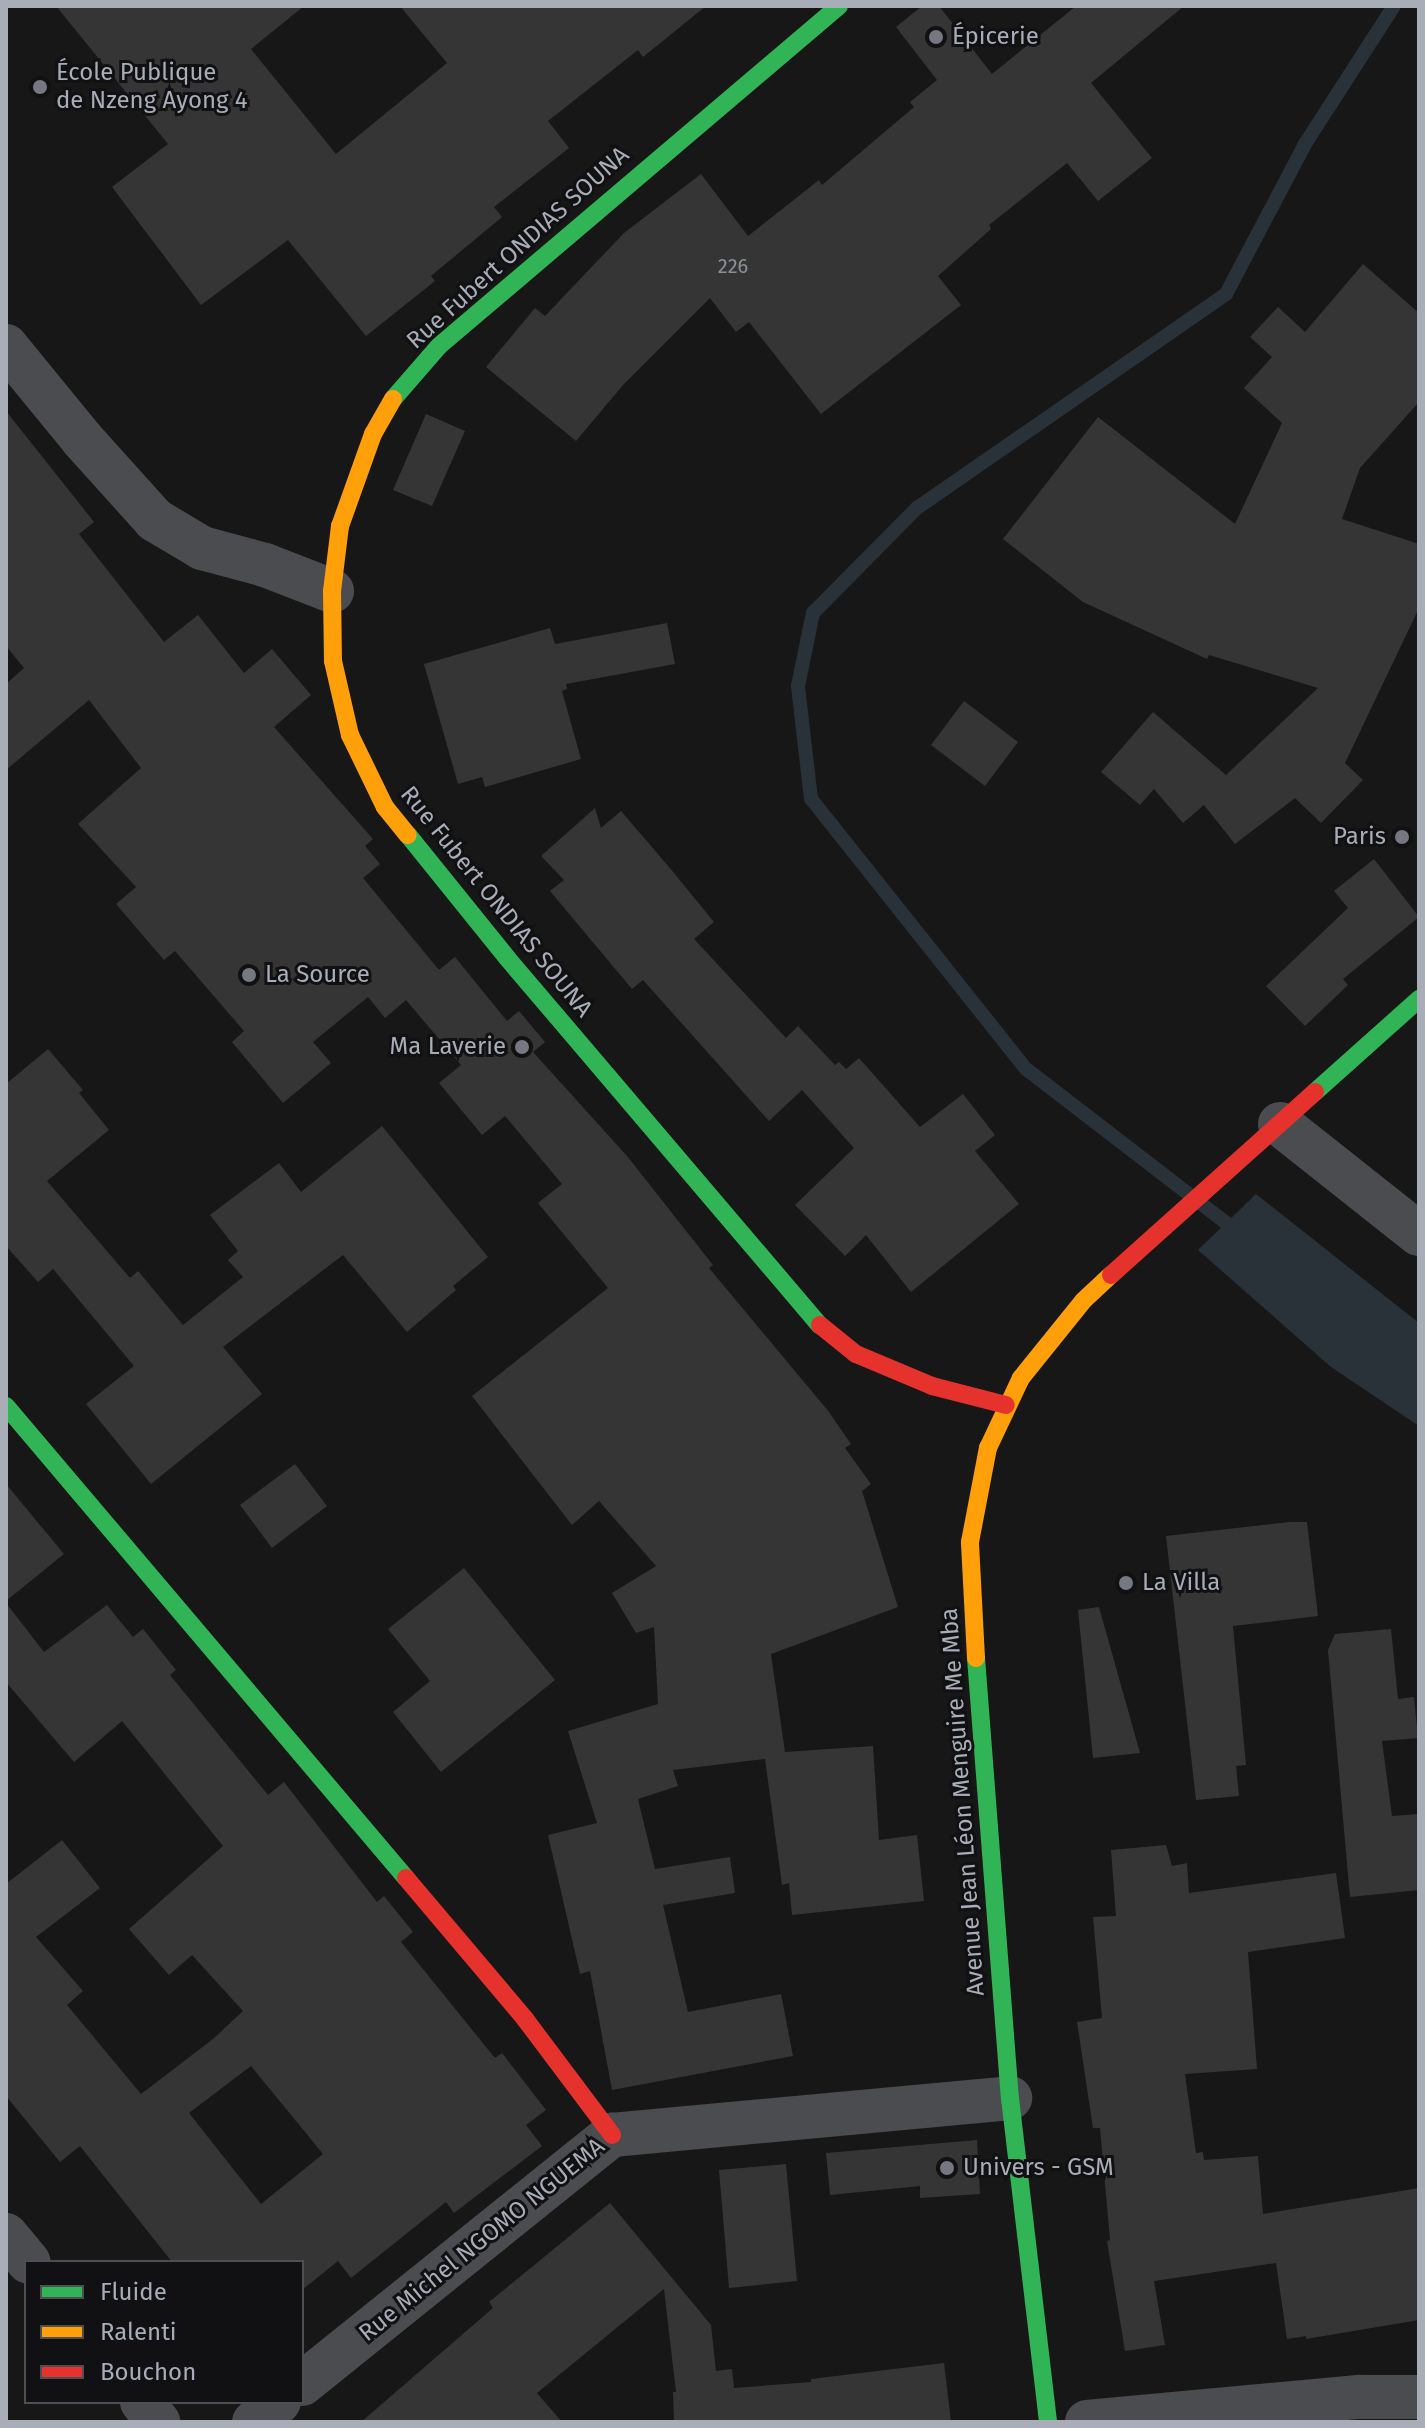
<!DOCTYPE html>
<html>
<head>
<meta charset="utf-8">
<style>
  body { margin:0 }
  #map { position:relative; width:1425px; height:2428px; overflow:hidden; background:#171717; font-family:"Fira Sans",sans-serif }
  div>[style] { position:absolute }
  .water>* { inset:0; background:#2a3239 }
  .stream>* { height:14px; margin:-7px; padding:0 7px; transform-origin:7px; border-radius:7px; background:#2a3239 }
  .building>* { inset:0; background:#353536 }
  .street>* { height:44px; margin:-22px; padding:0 22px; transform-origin:22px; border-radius:22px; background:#4b4c50 }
  .fast>* { height:18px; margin:-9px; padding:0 9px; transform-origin:9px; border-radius:9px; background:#30b455 }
  .slow>* { height:18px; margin:-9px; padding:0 9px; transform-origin:9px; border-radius:9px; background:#ff9f0a }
  .jam>* { height:18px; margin:-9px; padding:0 9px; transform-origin:9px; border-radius:9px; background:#e5322d }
  .dots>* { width:22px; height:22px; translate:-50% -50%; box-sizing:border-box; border:4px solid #111113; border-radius:50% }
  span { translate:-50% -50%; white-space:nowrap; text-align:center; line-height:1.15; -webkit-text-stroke:6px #111113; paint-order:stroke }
  .number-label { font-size:20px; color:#8b8f98 }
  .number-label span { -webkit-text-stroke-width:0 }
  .poi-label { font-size:24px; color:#a8adb8 }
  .left { translate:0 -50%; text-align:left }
  .right { translate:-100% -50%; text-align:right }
  .street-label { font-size:24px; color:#a8adb8 }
  .frame { position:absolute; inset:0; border:8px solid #a8adb8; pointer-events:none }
  .legend { position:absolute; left:24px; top:2260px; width:280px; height:144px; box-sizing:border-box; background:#111113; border:2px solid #4d4f55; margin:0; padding:10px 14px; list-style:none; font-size:24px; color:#a8adb8 }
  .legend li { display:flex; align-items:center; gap:16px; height:40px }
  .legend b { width:40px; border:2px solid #4d4f55 }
</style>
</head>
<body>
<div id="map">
  <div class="water">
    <i style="clip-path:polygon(1256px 1194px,1419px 1323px,1419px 1426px,1331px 1367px,1198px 1250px)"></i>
  </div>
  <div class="stream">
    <i style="left:1234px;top:1229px;width:262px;rotate:-142.4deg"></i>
    <i style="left:1026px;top:1069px;width:345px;rotate:-128.5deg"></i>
    <i style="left:811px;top:799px;width:114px;rotate:-96.6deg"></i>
    <i style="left:798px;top:686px;width:75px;rotate:-78.4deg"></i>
    <i style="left:813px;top:613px;width:148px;rotate:-45.3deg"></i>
    <i style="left:917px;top:508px;width:376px;rotate:-34.7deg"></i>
    <i style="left:1226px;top:294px;width:170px;rotate:-62.2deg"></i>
    <i style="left:1305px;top:144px;width:164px;rotate:-57.2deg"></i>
  </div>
  <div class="building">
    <i style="clip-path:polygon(56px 6px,304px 6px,251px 49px,336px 154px,447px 63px,400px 6px,706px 6px,643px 57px,638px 50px,548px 121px,569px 148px,494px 207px,502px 217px,431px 276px,435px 281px,366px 336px,288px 240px,201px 305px,112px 187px,168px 144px)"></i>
    <i style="clip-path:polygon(922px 6px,939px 6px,992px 74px,1076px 6px,1184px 6px,1091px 83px,1152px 158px,1098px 201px,1067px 163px,989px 225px,991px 229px,938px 276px,961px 305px,821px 414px,749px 322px,736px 332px,710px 298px,623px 385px,576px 441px,486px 367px,535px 308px,545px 316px,624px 233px,701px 174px,748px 236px,819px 180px,822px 185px,914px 107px,910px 102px,937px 80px,896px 27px)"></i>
    <i style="clip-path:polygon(1363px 264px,1419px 313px,1419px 402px,1360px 468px,1342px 519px,1419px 544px,1419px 608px,1345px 763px,1363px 780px,1321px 823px,1295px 798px,1235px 844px,1204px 805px,1183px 823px,1154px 789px,1140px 805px,1101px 772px,1153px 712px,1226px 775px,1318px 688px,1209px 655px,1207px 659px,1083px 602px,1003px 539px,1098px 417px,1235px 524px,1282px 423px,1244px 388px,1272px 357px,1250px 337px,1278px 307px,1305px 332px)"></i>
    <i style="clip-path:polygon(6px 411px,94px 522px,79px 534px,164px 642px,198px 615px,244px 673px,272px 649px,311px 695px,274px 727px,373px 839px,365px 846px,380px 864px,363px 878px,439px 970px,455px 957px,507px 1021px,519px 1011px,545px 1042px,533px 1052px,627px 1156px,713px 1265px,709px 1268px,829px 1412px,851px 1444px,845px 1448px,871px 1484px,862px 1491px,898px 1607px,771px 1654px,785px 1752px,873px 1746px,879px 1840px,917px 1835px,924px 1901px,792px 1915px,789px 1883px,782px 1885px,765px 1759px,673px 1770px,678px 1786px,638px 1799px,655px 1869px,730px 1857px,735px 1893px,663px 1905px,688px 2012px,781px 1994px,793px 2056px,612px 2090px,590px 1971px,580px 1974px,548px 1835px,597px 1823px,568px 1731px,658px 1704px,654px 1627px,636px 1633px,612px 1593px,656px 1566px,599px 1501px,572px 1525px,472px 1396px,608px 1288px,538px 1203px,562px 1184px,505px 1116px,482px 1135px,439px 1083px,461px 1065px,406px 1000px,385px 1018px,368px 997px,313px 1042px,331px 1063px,283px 1103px,232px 1042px,244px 1031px,175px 951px,164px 960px,116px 904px,136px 887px,78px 824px,141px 768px,89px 700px,6px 770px,6px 684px,24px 668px,6px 646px)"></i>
    <i style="clip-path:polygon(426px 414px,465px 431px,432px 506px,393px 490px)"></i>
    <i style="clip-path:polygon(667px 623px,675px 664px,566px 684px,567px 689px,562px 691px,581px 759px,485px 787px,482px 777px,458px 784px,424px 664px,550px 628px,555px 644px)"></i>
    <i style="clip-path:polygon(964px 701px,1018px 742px,985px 786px,931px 745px)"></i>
    <i style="clip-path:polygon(595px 808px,601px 828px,621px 811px,669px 867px,714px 922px,694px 939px,786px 1038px,798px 1026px,835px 1065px,839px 1062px,846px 1069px,859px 1058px,920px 1127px,963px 1094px,995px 1135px,975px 1151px,1019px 1204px,911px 1292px,866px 1235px,845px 1256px,795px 1205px,854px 1148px,802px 1090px,769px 1121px,643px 980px,632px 989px,550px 891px,564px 880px,541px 856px)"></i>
    <i style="clip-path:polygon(1374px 859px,1419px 917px,1343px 979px,1348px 985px,1305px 1026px,1266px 986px,1348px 908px,1334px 891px)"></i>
    <i style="clip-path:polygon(48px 1049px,83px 1090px,79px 1093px,109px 1130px,47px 1181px,130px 1278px,138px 1271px,183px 1325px,243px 1277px,228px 1260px,238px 1251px,210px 1215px,279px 1163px,301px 1192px,382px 1126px,488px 1257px,453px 1286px,456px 1290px,407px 1332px,343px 1255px,223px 1347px,262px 1394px,151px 1484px,86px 1404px,134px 1366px,53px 1269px,38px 1282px,6px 1246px,6px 1084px)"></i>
    <i style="clip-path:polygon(295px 1464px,327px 1506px,272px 1548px,240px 1505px)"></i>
    <i style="clip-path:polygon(6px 1484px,64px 1554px,6px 1601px)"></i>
    <i style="clip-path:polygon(1290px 1522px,1307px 1522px,1318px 1616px,1233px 1626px,1246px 1765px,1236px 1766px,1239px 1796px,1196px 1800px,1166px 1536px)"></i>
    <i style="clip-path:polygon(464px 1568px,555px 1680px,441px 1772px,393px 1712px,430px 1681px,388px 1629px)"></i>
    <i style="clip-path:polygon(evenodd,6px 1603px,44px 1652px,107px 1605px,133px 1637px,143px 1629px,176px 1670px,170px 1675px,268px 1795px,284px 1782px,377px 1902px,384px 1896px,413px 1932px,401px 1942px,495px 2058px,502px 2053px,546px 2110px,526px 2125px,542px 2146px,454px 2213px,446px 2202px,351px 2278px,338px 2261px,302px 2290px,302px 2262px,172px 2262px,80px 2146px,60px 2162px,6px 2096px,6px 1884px,62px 1840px,100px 1888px,36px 1937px,83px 1991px,67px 2005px,141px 2094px,213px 2039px,243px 2011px,192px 1955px,169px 1975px,129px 1929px,223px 1846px,122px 1721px,74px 1762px,6px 1682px,6px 1603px,251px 2066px,323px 2154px,261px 2204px,189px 2113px,251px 2066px)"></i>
    <i style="clip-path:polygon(1099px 1607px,1140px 1753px,1093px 1758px,1078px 1610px)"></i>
    <i style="clip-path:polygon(1391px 1629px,1398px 1699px,1414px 1697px,1418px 1738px,1382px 1741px,1392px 1816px,1419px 1814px,1419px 1890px,1350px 1897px,1328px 1650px,1335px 1634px)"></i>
    <i style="clip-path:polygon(1166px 1845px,1172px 1866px,1187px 1863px,1189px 1893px,1336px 1873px,1345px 1938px,1248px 1952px,1257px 2069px,1185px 2074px,1196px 2153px,1203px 2152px,1204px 2160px,1258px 2156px,1263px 2214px,1419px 2188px,1419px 2320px,1306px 2339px,1306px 2336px,1287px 2339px,1276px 2263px,1154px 2281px,1165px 2345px,1125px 2351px,1107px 2241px,1110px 2240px,1100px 2128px,1093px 2128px,1077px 2022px,1102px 2018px,1093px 1917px,1116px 1916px,1111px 1850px)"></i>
    <i style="clip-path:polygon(977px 2140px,980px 2194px,920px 2198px,920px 2186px,830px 2195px,826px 2153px)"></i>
    <i style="clip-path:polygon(786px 2164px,797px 2281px,729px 2288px,719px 2170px)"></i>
    <i style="clip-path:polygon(610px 2203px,711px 2325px,716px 2371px,732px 2369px,734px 2388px,811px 2382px,811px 2379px,944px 2363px,951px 2422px,674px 2422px,673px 2392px,676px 2392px,664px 2289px,537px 2393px,562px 2422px,361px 2422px,493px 2308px,489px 2302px)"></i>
  </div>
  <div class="street">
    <i style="left:6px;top:346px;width:120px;rotate:50.7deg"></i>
    <i style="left:82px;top:439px;width:109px;rotate:48deg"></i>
    <i style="left:155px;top:520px;width:55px;rotate:30.8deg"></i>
    <i style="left:202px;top:548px;width:65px;rotate:15.1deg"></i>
    <i style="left:265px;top:565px;width:72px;rotate:21.2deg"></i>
    <i style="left:1280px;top:1124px;width:177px;rotate:38.4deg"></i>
    <i style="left:6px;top:2235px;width:35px;rotate:50deg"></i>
    <i style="left:302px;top:2384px;width:398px;rotate:-38.8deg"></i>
    <i style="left:612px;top:2135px;width:400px;rotate:-5.3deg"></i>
    <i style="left:142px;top:2402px;width:26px;rotate:51deg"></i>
    <i style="left:254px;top:2422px;width:32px;rotate:-39deg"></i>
    <i style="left:1087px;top:2422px;width:273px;rotate:-5.3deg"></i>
    <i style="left:1359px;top:2397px;width:60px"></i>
  </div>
  <div class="fast">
    <i style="left:393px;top:399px;width:70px;rotate:-49deg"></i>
    <i style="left:439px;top:346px;width:525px;rotate:-40.36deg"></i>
    <i style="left:408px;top:835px;width:159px;rotate:51.1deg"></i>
    <i style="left:508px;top:959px;width:481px;rotate:49.6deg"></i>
    <i style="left:1315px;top:1092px;width:140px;rotate:-41.8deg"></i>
    <i style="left:6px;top:1406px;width:619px;rotate:49.72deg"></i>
    <i style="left:976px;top:1658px;width:441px;rotate:85.6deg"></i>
    <i style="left:1010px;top:2098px;width:326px;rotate:83.3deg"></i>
  </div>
  <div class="slow">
    <i style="left:393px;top:399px;width:40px;rotate:119.7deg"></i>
    <i style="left:373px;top:434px;width:98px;rotate:109.7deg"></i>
    <i style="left:340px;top:526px;width:65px;rotate:97deg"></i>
    <i style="left:332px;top:591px;width:70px;rotate:89.2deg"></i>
    <i style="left:333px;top:661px;width:76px;rotate:77.1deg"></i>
    <i style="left:350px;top:735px;width:80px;rotate:64.1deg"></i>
    <i style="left:385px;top:807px;width:36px;rotate:51deg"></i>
    <i style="left:976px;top:1658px;width:116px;rotate:-93deg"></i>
    <i style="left:970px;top:1542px;width:96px;rotate:-79.2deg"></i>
    <i style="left:988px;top:1448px;width:77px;rotate:-64.8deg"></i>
    <i style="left:1021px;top:1378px;width:100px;rotate:-51.1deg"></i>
    <i style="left:1084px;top:1300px;width:37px;rotate:-43deg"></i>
  </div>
  <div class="jam">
    <i style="left:1111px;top:1275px;width:274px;rotate:-41.9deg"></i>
    <i style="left:820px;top:1325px;width:46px;rotate:38.9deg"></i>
    <i style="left:856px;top:1354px;width:82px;rotate:22.8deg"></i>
    <i style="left:932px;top:1386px;width:76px;rotate:14.4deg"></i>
    <i style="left:406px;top:1878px;width:185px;rotate:49.8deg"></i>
    <i style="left:525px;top:2019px;width:145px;rotate:53.1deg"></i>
  </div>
  <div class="dots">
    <i style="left:936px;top:37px;background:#757880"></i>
    <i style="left:40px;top:87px;background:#757880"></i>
    <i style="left:1402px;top:837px;background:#757880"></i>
    <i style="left:249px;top:975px;background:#757880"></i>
    <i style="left:522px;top:1047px;background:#757880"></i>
    <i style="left:1126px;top:1583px;background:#757880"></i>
    <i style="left:947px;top:2168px;background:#757880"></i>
  </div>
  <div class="number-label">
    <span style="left:733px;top:266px">226</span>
  </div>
  <div class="poi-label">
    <span class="left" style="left:952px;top:37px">Épicerie</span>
    <span class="left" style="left:56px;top:87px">École Publique<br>de Nzeng Ayong 4</span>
    <span class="right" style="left:1386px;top:837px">Paris</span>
    <span class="left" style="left:265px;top:975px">La Source</span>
    <span class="right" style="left:506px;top:1047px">Ma Laverie</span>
    <span class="left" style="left:1142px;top:1583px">La Villa</span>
    <span class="left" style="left:963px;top:2168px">Univers - GSM</span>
  </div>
  <div class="street-label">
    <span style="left:518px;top:248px;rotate:-42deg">Rue Fubert ONDIAS SOUNA</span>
    <span style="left:496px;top:902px;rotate:51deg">Rue Fubert ONDIAS SOUNA</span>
    <span style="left:963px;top:1802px;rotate:-94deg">Avenue Jean Léon Menguire Me Mba</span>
    <span style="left:482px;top:2240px;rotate:-39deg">Rue Michel NGOMO NGUEMA</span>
  </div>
  <div class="frame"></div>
  <ul class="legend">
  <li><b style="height:10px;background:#30b455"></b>Fluide</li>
  <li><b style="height:10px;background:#ff9f0a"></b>Ralenti</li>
  <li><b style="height:10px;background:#e5322d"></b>Bouchon</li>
  </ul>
</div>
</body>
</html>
